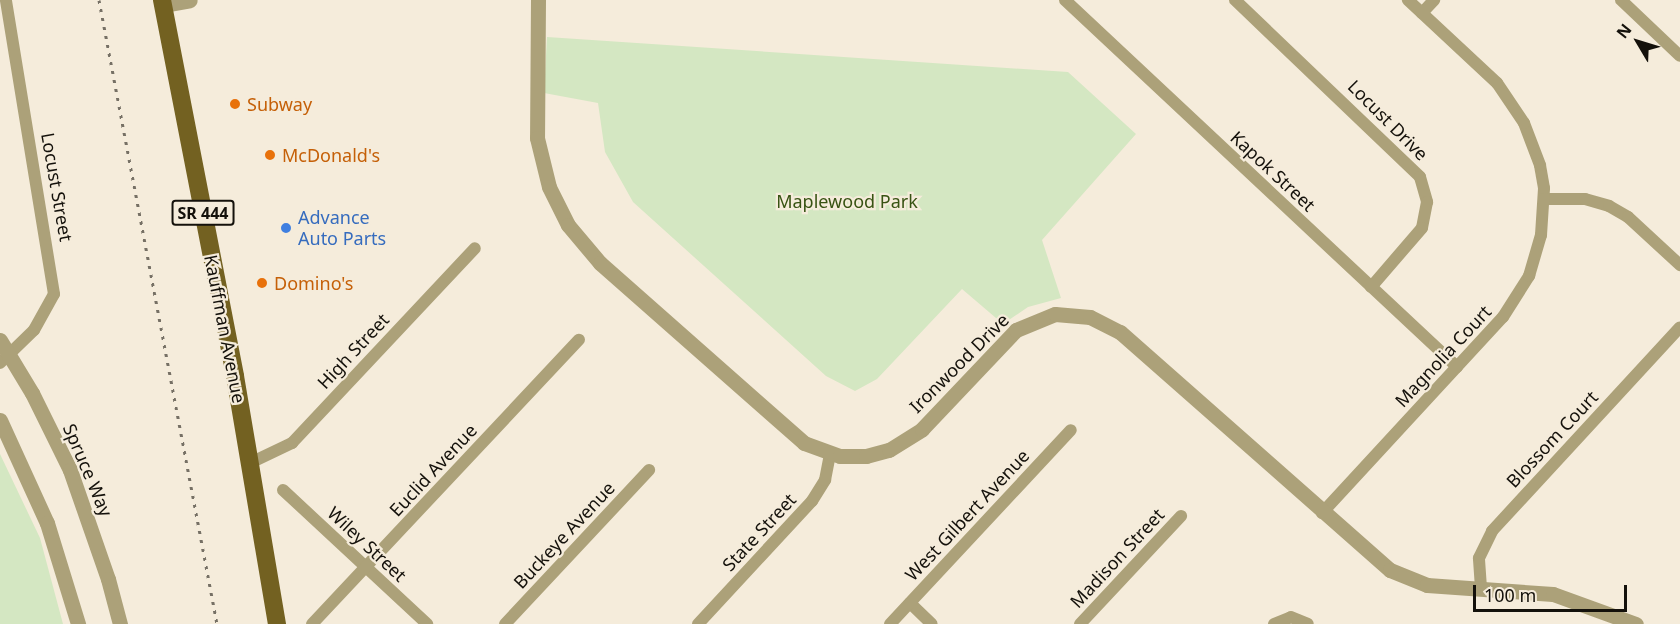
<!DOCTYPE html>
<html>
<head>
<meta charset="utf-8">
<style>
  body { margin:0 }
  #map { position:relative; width:1680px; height:624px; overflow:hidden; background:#f5ecdb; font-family:"Noto Sans",sans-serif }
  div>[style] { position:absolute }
  .green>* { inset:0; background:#d4e7c2 }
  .minor>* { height:12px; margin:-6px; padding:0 6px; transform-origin:6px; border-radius:6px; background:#aca179 }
  .tertiary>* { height:15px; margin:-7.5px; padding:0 7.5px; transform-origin:7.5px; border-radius:7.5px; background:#aca179 }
  .primary>* { height:18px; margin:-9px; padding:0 9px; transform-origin:9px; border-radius:9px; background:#736121 }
  .rail>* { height:3px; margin-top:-1.5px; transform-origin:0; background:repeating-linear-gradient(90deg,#767065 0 3px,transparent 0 9px) }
  .dots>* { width:16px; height:16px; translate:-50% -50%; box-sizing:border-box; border:3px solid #f5ecdb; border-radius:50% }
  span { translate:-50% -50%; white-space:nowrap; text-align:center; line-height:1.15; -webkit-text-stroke:4.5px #f5ecdb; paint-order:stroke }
  .shield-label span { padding:2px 4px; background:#f5ecdb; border:2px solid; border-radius:4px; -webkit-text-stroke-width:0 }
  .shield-label { font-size:16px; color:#14110b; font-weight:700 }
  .food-label { font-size:18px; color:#c56008 }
  .left { translate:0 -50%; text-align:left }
  .street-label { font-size:18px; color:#14110b }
  .park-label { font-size:18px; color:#385313 }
  .shop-label { font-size:18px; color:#366cbe }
  .north { position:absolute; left:1608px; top:12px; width:60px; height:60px; -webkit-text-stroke:4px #f5ecdb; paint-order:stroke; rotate:308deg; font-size:16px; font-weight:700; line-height:24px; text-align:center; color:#14110b }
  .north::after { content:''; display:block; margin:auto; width:21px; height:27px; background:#14110b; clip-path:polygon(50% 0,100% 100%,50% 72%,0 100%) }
  .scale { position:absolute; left:1473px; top:585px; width:154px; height:27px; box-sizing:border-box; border:3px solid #14110b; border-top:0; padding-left:8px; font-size:18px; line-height:21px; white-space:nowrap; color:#14110b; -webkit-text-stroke:4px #f5ecdb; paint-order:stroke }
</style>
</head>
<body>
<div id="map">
  <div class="green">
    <i style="clip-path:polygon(547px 37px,1068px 72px,1136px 134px,1042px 240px,1061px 298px,1028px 307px,1003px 324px,962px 289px,877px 379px,855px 391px,826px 376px,633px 202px,605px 152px,598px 103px,544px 93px)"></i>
    <i style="clip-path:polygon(0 454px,40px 538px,63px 624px,0 624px)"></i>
  </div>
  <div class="minor">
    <i style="left:1065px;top:0;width:537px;rotate:43.11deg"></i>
    <i style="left:1235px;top:0;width:256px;rotate:43.7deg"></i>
    <i style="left:1420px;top:177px;width:26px;rotate:74deg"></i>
    <i style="left:1427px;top:202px;width:26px;rotate:101deg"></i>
    <i style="left:1422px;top:228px;width:78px;rotate:130.8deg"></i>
    <i style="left:1621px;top:0;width:81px;rotate:43.5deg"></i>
    <i style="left:1422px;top:13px;width:18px;rotate:-47deg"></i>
    <i style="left:1544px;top:199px;width:41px"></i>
    <i style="left:1585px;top:199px;width:25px;rotate:16deg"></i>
    <i style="left:1609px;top:206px;width:22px;rotate:30deg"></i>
    <i style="left:1628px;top:217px;width:71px;rotate:42.7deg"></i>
    <i style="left:0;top:363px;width:47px;rotate:-44.1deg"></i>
    <i style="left:34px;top:330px;width:41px;rotate:-60.9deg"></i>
    <i style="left:54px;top:294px;width:298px;rotate:-99.3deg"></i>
    <i style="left:248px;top:464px;width:49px;rotate:-25.5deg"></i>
    <i style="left:292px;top:443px;width:267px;rotate:-46.8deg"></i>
    <i style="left:283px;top:490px;width:197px;rotate:42.9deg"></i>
    <i style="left:1322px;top:513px;width:267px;rotate:-47.3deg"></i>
    <i style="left:1503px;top:317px;width:49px;rotate:-57.6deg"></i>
    <i style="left:1529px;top:276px;width:43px;rotate:-73.7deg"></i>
    <i style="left:1541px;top:235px;width:47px;rotate:-86.3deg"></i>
    <i style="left:1544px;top:188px;width:23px;rotate:-100deg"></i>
    <i style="left:1540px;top:165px;width:45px;rotate:-110.9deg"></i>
    <i style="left:1524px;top:123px;width:48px;rotate:-124deg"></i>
    <i style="left:1497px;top:83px;width:122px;rotate:-137deg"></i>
    <i style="left:1481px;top:588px;width:30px;rotate:-94deg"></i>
    <i style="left:1479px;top:558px;width:30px;rotate:-64deg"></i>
    <i style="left:1492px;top:531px;width:277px;rotate:-47.3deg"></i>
    <i style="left:910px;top:603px;width:30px;rotate:44deg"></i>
    <i style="left:312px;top:624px;width:390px;rotate:-46.8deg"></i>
    <i style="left:505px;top:624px;width:211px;rotate:-46.9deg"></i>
    <i style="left:698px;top:624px;width:168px;rotate:-47.2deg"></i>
    <i style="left:812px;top:501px;width:25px;rotate:-58deg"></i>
    <i style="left:825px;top:480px;width:26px;rotate:-79deg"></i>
    <i style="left:890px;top:624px;width:265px;rotate:-47deg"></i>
    <i style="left:1080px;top:624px;width:148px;rotate:-46.9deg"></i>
    <i style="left:1274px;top:624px;width:18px;rotate:-22deg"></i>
    <i style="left:1291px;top:617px;width:18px;rotate:22deg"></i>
  </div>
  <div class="tertiary">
    <i style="left:538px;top:0;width:138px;rotate:90.4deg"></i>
    <i style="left:537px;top:138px;width:50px;rotate:76.2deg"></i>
    <i style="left:549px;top:187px;width:42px;rotate:63.4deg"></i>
    <i style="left:568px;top:225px;width:50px;rotate:49.9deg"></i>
    <i style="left:600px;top:263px;width:272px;rotate:41.4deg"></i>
    <i style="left:804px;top:443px;width:38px;rotate:20deg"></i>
    <i style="left:840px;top:456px;width:26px"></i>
    <i style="left:866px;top:456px;width:24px;rotate:-15deg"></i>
    <i style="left:889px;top:450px;width:39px;rotate:-32deg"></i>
    <i style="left:922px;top:429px;width:137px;rotate:-46.5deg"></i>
    <i style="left:1016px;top:330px;width:42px;rotate:-22.3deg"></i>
    <i style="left:1055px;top:314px;width:35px;rotate:5deg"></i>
    <i style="left:1090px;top:317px;width:34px;rotate:27deg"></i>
    <i style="left:1120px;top:332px;width:360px;rotate:41.4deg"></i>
    <i style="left:1390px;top:570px;width:40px;rotate:22deg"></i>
    <i style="left:1427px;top:585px;width:126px;rotate:4.1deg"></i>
    <i style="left:1553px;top:594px;width:88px;rotate:19.9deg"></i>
    <i style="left:163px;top:5px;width:27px;rotate:-10deg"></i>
    <i style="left:0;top:340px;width:62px;rotate:58.9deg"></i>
    <i style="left:32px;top:393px;width:86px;rotate:63.7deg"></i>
    <i style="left:70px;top:470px;width:115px;rotate:70.8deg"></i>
    <i style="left:108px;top:579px;width:47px;rotate:75.1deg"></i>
    <i style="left:0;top:420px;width:113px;rotate:65.5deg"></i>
    <i style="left:47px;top:523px;width:106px;rotate:72.9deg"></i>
  </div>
  <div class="primary">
    <i style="left:162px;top:0;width:383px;rotate:79deg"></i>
    <i style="left:235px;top:376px;width:252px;rotate:80.4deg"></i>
  </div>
  <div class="rail">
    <i style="left:99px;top:0;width:635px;rotate:79.29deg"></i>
  </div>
  <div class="dots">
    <i style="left:235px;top:104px;background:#e8710a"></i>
    <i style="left:270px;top:155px;background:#e8710a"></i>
    <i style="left:286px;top:228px;background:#3f7fe0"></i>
    <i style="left:262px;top:283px;background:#e8710a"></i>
  </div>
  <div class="shield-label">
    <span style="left:203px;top:213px">SR 444</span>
  </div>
  <div class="food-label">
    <span class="left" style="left:247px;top:104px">Subway</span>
    <span class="left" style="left:282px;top:155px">McDonald's</span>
    <span class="left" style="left:274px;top:283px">Domino's</span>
  </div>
  <div class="street-label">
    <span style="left:1388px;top:120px;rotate:45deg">Locust Drive</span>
    <span style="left:1273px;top:171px;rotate:43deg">Kapok Street</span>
    <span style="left:57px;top:187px;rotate:80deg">Locust Street</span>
    <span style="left:225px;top:329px;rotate:79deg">Kauffman Avenue</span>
    <span style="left:353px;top:351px;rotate:-47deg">High Street</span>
    <span style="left:1443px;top:356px;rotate:-47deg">Magnolia Court</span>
    <span style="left:959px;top:363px;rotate:-45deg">Ironwood Drive</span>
    <span style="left:1552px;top:439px;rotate:-47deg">Blossom Court</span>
    <span style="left:88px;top:470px;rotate:67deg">Spruce Way</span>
    <span style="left:433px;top:470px;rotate:-47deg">Euclid Avenue</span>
    <span style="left:967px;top:515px;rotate:-47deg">West Gilbert Avenue</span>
    <span style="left:759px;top:532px;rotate:-47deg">State Street</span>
    <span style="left:564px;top:535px;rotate:-47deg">Buckeye Avenue</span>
    <span style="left:367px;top:544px;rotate:43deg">Wiley Street</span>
    <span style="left:1117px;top:558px;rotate:-47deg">Madison Street</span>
  </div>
  <div class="park-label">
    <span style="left:847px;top:201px">Maplewood Park</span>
  </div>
  <div class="shop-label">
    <span class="left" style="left:298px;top:228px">Advance<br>Auto Parts</span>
  </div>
  <div class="north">N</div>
  <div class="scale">100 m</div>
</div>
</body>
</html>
